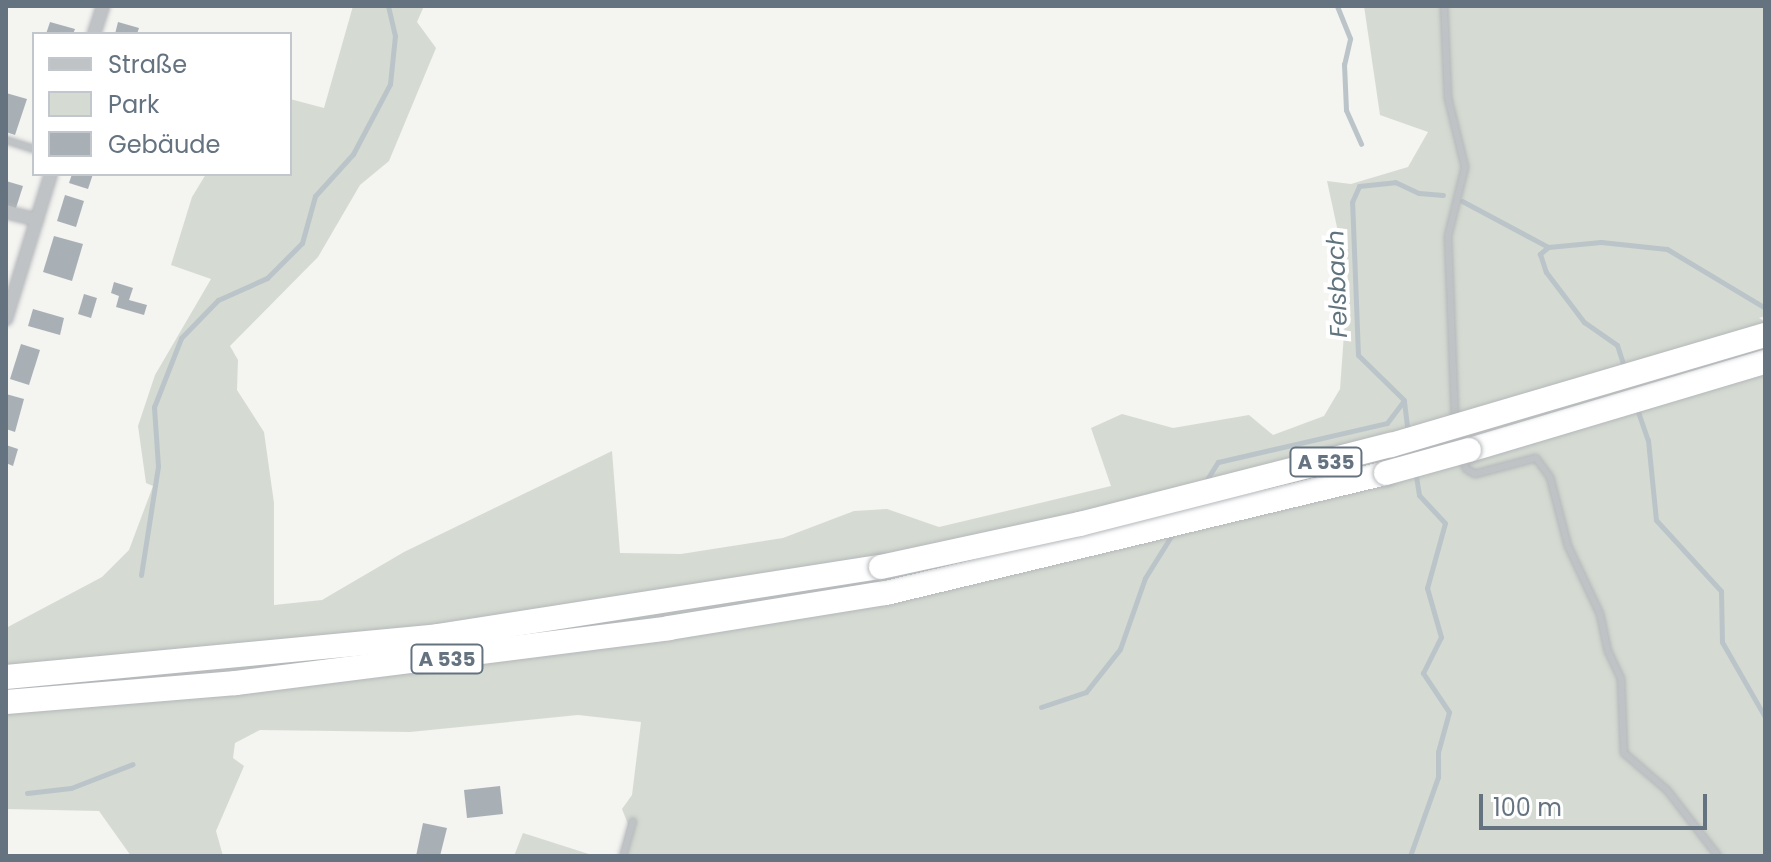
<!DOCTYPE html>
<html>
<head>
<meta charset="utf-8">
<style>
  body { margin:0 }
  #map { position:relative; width:1771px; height:862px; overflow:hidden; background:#f4f4f1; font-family:Poppins,sans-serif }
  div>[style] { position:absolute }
  .green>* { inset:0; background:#d5dbd2 }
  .stream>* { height:5px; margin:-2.5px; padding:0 2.5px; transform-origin:2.5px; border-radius:2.5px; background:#bbc4c9 }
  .building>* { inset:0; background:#a9b0b5 }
  .roads { filter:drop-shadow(0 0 2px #b4b7ba) drop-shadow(0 0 2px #b4b7ba) }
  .lane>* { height:6px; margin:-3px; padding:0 3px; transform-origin:3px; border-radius:3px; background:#bfc3c6 }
  .street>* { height:12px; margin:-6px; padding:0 6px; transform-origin:6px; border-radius:6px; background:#bfc3c6 }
  .highway>* { height:24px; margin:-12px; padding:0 12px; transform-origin:12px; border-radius:12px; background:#fff }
  .bridges { filter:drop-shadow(0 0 2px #b4b7ba) drop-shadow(0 0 2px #b4b7ba) }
  .highway-bridge>* { height:24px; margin:-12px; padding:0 12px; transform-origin:12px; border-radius:12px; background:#fff }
  span { translate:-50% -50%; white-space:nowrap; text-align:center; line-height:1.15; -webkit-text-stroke:8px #fff; paint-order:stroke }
  .shield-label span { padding:2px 6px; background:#fff; border:2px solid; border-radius:6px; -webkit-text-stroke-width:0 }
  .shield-label { font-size:20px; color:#657380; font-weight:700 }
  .water-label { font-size:24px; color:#60747e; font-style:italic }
  .frame { position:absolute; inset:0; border:8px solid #657380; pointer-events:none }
  .legend { position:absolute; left:32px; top:32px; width:260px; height:144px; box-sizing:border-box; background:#fff; border:2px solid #c1c7cc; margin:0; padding:10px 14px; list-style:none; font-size:24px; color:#657380 }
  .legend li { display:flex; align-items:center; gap:16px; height:40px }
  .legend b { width:40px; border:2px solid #c1c7cc }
  .scale { position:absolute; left:1479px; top:794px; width:228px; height:36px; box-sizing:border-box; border:4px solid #657380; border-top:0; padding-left:10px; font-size:24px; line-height:28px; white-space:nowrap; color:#657380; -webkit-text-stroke:6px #fff; paint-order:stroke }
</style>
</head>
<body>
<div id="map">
  <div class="green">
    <i style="clip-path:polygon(353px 6px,424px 6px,417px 22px,436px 48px,389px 161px,360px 185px,318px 257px,230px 346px,238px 360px,237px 390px,264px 432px,274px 503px,274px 605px,322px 600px,404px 552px,612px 451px,620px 553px,681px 554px,783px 538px,854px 511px,887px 509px,939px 527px,1111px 486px,1091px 428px,1122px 414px,1173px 428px,1249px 415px,1273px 435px,1324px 416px,1340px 389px,1348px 278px,1327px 181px,1351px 184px,1408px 167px,1428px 132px,1380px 115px,1364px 6px,1765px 6px,1765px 316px,1759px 318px,1765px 322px,1765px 856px,620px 856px,628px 824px,622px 809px,632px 795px,641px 722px,578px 715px,410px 732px,260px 730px,235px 743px,233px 758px,244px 766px,216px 831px,223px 856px,131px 856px,99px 811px,6px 809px,6px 628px,102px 577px,129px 550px,153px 486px,146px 483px,138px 426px,155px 375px,211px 279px,171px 265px,192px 197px,206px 174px,290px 174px,290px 99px,324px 108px)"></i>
    <i style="clip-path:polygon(523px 833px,595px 856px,514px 856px)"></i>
  </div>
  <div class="stream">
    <i style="left:1337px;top:6px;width:35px;rotate:68deg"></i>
    <i style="left:1350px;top:39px;width:26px;rotate:103deg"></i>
    <i style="left:1344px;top:64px;width:46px;rotate:87.5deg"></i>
    <i style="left:1346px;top:110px;width:37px;rotate:66deg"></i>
    <i style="left:1462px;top:201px;width:98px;rotate:28.1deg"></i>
    <i style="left:1548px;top:247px;width:53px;rotate:-5.4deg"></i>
    <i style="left:1601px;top:242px;width:66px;rotate:6.1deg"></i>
    <i style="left:1667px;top:249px;width:114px;rotate:31deg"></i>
    <i style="left:1548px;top:247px;width:11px;rotate:139deg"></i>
    <i style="left:1540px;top:254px;width:19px;rotate:72deg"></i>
    <i style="left:1546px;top:272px;width:63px;rotate:52.8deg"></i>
    <i style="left:1584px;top:322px;width:40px;rotate:34.9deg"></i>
    <i style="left:1617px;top:345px;width:26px;rotate:72deg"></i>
    <i style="left:1636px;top:406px;width:36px;rotate:71deg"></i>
    <i style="left:1648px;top:440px;width:80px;rotate:84.3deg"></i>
    <i style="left:1656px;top:520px;width:96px;rotate:47.5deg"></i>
    <i style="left:1721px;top:591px;width:51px;rotate:88.9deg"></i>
    <i style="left:1722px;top:642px;width:86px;rotate:60.2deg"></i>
    <i style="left:1408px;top:434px;width:34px;rotate:-97deg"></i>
    <i style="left:1404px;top:400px;width:64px;rotate:-135.6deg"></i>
    <i style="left:1358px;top:355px;width:153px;rotate:-92.2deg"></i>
    <i style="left:1352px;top:202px;width:17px;rotate:-66deg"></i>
    <i style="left:1359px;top:186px;width:36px;rotate:-6deg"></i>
    <i style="left:1395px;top:182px;width:26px;rotate:25deg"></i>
    <i style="left:1419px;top:193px;width:24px;rotate:5deg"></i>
    <i style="left:1204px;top:484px;width:26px;rotate:-58deg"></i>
    <i style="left:1218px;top:462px;width:173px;rotate:-13deg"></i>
    <i style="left:1387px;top:423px;width:26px;rotate:-53deg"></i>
    <i style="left:141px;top:575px;width:110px;rotate:-81.1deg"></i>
    <i style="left:158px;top:466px;width:59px;rotate:-93.9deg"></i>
    <i style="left:154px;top:407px;width:74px;rotate:-68.6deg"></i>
    <i style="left:181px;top:338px;width:53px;rotate:-45.8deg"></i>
    <i style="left:218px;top:300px;width:54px;rotate:-24.2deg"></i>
    <i style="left:267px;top:278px;width:49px;rotate:-45deg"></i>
    <i style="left:302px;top:243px;width:49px;rotate:-74.5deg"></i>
    <i style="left:315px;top:196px;width:57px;rotate:-47.9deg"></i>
    <i style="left:353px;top:154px;width:79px;rotate:-62.1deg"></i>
    <i style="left:390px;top:84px;width:48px;rotate:-84.1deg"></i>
    <i style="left:395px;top:36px;width:31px;rotate:-103deg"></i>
    <i style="left:1041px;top:707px;width:47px;rotate:-18.4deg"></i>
    <i style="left:1086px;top:692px;width:55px;rotate:-51.7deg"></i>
    <i style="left:1120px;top:649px;width:75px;rotate:-70.6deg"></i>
    <i style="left:1145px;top:578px;width:53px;rotate:-58.1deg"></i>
    <i style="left:27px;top:793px;width:44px;rotate:-6.5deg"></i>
    <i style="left:71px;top:788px;width:66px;rotate:-21.2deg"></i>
    <i style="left:1410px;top:856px;width:84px;rotate:-70.5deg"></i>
    <i style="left:1438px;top:777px;width:25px;rotate:-90deg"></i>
    <i style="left:1438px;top:752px;width:41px;rotate:-74.6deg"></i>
    <i style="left:1449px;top:712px;width:47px;rotate:-123.7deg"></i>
    <i style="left:1423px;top:673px;width:40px;rotate:-63.4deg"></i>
    <i style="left:1441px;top:637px;width:51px;rotate:-105.9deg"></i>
    <i style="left:1427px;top:588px;width:67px;rotate:-74.5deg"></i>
    <i style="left:1445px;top:523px;width:38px;rotate:-133deg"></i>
    <i style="left:1419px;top:495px;width:24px;rotate:-99deg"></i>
  </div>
  <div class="building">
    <i style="clip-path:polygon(50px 22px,75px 29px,73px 34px,46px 34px)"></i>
    <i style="clip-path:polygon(118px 22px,139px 28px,137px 34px,115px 34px)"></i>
    <i style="clip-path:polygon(6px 93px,27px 99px,15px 135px,6px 132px)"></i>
    <i style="clip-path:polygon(72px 174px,93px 174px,88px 189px,69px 183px)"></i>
    <i style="clip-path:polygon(6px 181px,23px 186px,16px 208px,6px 205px)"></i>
    <i style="clip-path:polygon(65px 195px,84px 201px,76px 227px,57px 221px)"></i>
    <i style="clip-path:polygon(54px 236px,83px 244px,72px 281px,43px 272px)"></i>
    <i style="clip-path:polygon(114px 282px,133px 288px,129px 300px,147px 305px,144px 315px,116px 307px,119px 296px,111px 293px)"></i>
    <i style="clip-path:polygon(84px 294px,97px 298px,91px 318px,78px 314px)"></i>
    <i style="clip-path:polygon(33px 309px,64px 318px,60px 335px,28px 326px)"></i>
    <i style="clip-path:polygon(21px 344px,40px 350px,29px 385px,10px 379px)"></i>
    <i style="clip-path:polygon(6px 394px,24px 399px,15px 432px,6px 429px)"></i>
    <i style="clip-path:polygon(6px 445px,18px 449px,13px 466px,6px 463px)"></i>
    <i style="clip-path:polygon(500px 786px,503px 814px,467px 818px,464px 790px)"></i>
    <i style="clip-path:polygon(423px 823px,447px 828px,440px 856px,416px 856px)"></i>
  </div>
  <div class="roads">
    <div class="lane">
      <i style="left:1444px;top:6px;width:92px;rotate:87.5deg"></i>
      <i style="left:1448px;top:98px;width:71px;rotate:76.2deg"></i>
      <i style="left:1465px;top:167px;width:71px;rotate:103.8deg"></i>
      <i style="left:1448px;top:236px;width:186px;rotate:87.8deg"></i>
      <i style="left:6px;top:140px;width:29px;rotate:18deg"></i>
      <i style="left:1463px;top:456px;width:13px;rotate:77deg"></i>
      <i style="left:1466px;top:469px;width:10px;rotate:29deg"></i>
      <i style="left:1475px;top:474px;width:63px;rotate:-14.7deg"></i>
      <i style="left:1536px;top:458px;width:24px;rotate:54deg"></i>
      <i style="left:1550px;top:477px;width:71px;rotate:75.4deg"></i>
      <i style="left:1568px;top:546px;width:75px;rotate:64.8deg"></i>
      <i style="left:1600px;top:614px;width:38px;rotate:78deg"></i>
      <i style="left:1608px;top:651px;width:31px;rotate:65deg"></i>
      <i style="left:1621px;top:679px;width:74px;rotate:87.7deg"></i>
      <i style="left:1624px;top:753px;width:57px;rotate:40.7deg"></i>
      <i style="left:1667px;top:790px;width:83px;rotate:52.3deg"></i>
      <i style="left:623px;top:856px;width:36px;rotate:-74deg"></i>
    </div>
    <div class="street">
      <i style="left:94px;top:34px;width:29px;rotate:-72deg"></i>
      <i style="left:6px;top:212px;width:32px;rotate:14deg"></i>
      <i style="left:6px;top:319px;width:152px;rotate:-72.8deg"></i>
    </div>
    <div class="highway">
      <i style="left:1469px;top:450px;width:309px;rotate:-16.6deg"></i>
      <i style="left:6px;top:677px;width:434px;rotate:-5.4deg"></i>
      <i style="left:438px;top:636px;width:448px;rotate:-8.9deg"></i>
      <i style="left:6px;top:702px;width:231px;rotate:-4.7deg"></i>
      <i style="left:236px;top:683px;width:436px;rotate:-7.2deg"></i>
      <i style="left:669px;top:628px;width:220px;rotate:-9.2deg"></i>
      <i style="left:886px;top:593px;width:514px;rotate:-13.5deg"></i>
    </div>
  </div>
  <div class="bridges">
    <div class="highway-bridge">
      <i style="left:1386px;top:473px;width:86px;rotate:-15.5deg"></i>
      <i style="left:881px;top:567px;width:204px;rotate:-12.2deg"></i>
      <i style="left:1080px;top:524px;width:321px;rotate:-14.3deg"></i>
      <i style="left:1391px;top:445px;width:390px;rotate:-16.4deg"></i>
    </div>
  </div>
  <div class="shield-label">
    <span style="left:1326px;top:462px">A 535</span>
    <span style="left:447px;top:659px">A 535</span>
  </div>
  <div class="water-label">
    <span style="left:1337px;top:284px;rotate:-92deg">Felsbach</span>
  </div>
  <div class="frame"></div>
  <ul class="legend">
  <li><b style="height:10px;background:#bfc3c6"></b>Straße</li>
  <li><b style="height:22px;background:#d5dbd2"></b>Park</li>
  <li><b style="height:22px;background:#a9b0b5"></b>Gebäude</li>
  </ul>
  <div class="scale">100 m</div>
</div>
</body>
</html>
